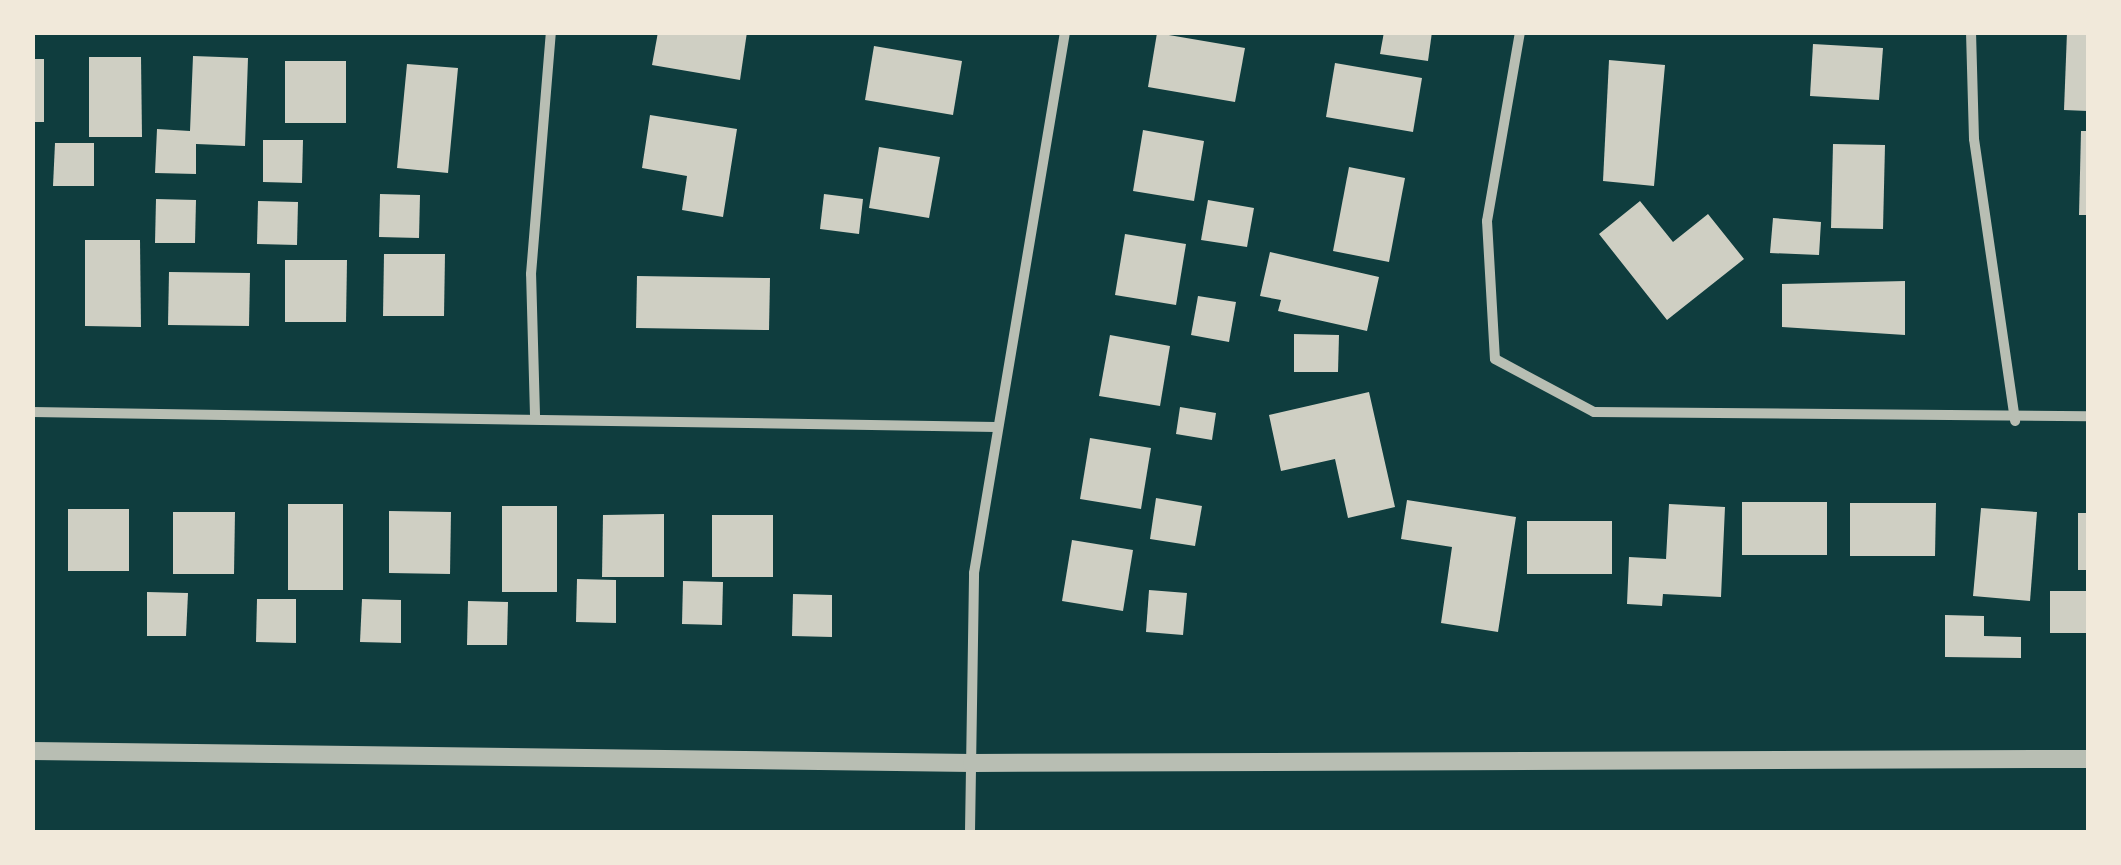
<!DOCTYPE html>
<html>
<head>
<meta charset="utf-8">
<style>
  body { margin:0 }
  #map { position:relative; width:2121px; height:865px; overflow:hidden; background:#0f3d3e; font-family:"Titillium Web",sans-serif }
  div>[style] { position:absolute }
  .building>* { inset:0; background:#cfcfc3 }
  .minor>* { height:10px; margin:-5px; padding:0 5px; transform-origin:5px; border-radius:5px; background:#b8beb3 }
  .tertiary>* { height:18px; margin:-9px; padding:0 9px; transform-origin:9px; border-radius:9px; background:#b8beb3 }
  span { translate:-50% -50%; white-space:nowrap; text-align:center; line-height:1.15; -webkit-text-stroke:8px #f1e9da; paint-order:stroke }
  .frame { position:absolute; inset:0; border:35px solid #f1e9da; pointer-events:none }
</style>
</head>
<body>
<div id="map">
  <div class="building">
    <i style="clip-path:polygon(658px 32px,747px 32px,740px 80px,652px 65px)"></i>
    <i style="clip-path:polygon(1384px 32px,1432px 32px,1428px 61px,1380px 54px)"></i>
    <i style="clip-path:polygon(2067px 32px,2088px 32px,2088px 111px,2064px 110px)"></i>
    <i style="clip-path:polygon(1157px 33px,1245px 48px,1235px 102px,1148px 87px)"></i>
    <i style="clip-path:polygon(1813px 44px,1883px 48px,1879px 100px,1810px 96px)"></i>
    <i style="clip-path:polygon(874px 46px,962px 61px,953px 115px,865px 100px)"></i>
    <i style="clip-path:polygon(193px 56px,248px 58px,245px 146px,196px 144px,196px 174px,155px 173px,157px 129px,190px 131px)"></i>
    <i style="clip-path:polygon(89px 57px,141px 57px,142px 137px,89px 137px)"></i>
    <i style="clip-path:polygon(32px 59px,44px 59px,44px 122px,32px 122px)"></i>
    <i style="clip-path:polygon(1609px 60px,1665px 65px,1654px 186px,1603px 181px)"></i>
    <i style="clip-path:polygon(285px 61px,346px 61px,346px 123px,285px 123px)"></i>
    <i style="clip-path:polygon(1335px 63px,1422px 78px,1413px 132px,1326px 117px)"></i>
    <i style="clip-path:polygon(407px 64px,458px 68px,448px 173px,397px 168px)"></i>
    <i style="clip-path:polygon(650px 115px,737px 129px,723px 217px,682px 210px,687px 176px,642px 168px)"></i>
    <i style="clip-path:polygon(1143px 130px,1204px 141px,1194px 201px,1133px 191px)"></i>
    <i style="clip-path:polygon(2081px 131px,2088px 131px,2088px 215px,2079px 215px)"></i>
    <i style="clip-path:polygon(263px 140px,303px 140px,302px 183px,263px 182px)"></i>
    <i style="clip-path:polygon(55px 143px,94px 143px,94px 186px,53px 186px)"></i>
    <i style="clip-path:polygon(1833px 144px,1885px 145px,1883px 229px,1831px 228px)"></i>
    <i style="clip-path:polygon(879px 147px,940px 157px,929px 218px,869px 208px)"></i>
    <i style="clip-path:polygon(1349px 167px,1405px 178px,1389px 262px,1333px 251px)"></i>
    <i style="clip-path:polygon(380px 194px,420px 195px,419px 238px,379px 237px)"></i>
    <i style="clip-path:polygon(824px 194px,863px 199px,859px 234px,820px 229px)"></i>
    <i style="clip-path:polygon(156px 199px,196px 200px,195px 243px,155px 243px)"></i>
    <i style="clip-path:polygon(1208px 200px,1254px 208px,1247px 247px,1201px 240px)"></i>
    <i style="clip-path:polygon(258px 201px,298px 202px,297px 245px,257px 244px)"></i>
    <i style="clip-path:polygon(1640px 201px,1673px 242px,1708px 214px,1744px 259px,1667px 320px,1599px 234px)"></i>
    <i style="clip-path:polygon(1773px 218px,1821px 222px,1819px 255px,1770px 253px)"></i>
    <i style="clip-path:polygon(1125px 234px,1186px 244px,1176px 305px,1115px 295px)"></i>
    <i style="clip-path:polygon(85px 240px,140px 240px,141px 327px,85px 326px)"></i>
    <i style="clip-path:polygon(1270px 252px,1379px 277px,1367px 331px,1278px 311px,1281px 300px,1260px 296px)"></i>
    <i style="clip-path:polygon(384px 254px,445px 254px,444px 316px,383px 316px)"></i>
    <i style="clip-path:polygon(285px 260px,347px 260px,346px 322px,285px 322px)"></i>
    <i style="clip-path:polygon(169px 272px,250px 273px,249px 326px,168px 325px)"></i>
    <i style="clip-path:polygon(637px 276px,770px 278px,769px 330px,636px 328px)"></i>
    <i style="clip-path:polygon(1905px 281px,1905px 335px,1782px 327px,1782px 284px)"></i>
    <i style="clip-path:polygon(1198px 296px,1236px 302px,1229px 342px,1191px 335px)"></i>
    <i style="clip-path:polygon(1294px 334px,1339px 335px,1338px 372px,1294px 372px)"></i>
    <i style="clip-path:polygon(1110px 335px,1170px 346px,1160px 406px,1099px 396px)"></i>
    <i style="clip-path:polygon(1369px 392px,1395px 507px,1348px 518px,1335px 459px,1281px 471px,1269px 415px)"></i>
    <i style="clip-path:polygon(1180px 407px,1216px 413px,1212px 440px,1176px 434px)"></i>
    <i style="clip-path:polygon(1090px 438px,1151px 448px,1141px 509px,1080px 499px)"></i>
    <i style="clip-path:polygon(1156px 498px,1202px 506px,1195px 546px,1150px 539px)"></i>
    <i style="clip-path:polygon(1407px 500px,1516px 517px,1498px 632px,1441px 623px,1452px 547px,1401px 539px)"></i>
    <i style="clip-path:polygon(1742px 502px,1827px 502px,1827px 555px,1742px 555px)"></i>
    <i style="clip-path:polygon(1850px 503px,1936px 503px,1935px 556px,1850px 556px)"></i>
    <i style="clip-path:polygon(288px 504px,343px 504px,343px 590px,288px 590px)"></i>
    <i style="clip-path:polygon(1669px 504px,1725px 507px,1721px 597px,1663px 594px,1662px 606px,1627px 604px,1629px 557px,1666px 559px)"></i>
    <i style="clip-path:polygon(502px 506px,557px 506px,557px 592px,502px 592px)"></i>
    <i style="clip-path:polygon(1981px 508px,2037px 512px,2030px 601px,1973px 596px)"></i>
    <i style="clip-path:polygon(68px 509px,129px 509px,129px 571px,68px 571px)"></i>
    <i style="clip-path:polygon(389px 511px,451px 512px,450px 574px,389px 573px)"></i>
    <i style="clip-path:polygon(173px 512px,235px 512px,234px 574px,173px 574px)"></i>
    <i style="clip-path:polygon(2078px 513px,2088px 513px,2088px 570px,2078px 570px)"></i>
    <i style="clip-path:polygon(664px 514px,664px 577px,602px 577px,603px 515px)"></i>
    <i style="clip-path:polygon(712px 515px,773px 515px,773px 577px,712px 577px)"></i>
    <i style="clip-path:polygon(1527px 521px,1612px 521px,1612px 574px,1527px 574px)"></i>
    <i style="clip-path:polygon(1072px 540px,1133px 550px,1123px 611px,1062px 601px)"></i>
    <i style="clip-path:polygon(577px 579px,616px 580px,616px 623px,576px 622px)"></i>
    <i style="clip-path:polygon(683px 581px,723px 582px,722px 625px,682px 624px)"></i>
    <i style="clip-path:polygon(1149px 590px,1187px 593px,1183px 635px,1146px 632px)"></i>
    <i style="clip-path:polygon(2050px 591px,2088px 591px,2088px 633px,2050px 633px)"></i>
    <i style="clip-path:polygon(147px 592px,188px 593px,186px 636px,147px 636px)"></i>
    <i style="clip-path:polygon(793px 594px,832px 595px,832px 637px,792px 636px)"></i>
    <i style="clip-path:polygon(257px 599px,296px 599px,296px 643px,256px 642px)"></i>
    <i style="clip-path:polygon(362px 599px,401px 600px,401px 643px,360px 642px)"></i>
    <i style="clip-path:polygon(468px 601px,508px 602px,507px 645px,467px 645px)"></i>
    <i style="clip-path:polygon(1945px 615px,1984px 616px,1984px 636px,2021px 637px,2021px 658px,1945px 657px)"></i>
  </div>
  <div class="minor">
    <i style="left:1520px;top:32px;width:192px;rotate:99.9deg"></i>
    <i style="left:1487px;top:221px;width:138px;rotate:86.7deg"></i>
    <i style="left:1495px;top:359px;width:112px;rotate:28.2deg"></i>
    <i style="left:1594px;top:412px;width:494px;rotate:0.5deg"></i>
    <i style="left:1971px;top:32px;width:107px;rotate:88.4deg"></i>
    <i style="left:1974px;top:139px;width:285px;rotate:81.7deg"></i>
    <i style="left:32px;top:412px;width:964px;rotate:0.89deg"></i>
    <i style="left:535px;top:415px;width:141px;rotate:-91.6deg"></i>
    <i style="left:531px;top:274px;width:243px;rotate:-85.3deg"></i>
    <i style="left:970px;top:832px;width:259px;rotate:-89.1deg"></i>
    <i style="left:974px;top:573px;width:549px;rotate:-80.45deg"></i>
  </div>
  <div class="tertiary">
    <i style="left:32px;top:751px;width:940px;rotate:0.73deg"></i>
    <i style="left:972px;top:763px;width:1116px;rotate:-0.21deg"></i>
  </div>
  <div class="frame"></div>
</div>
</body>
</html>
